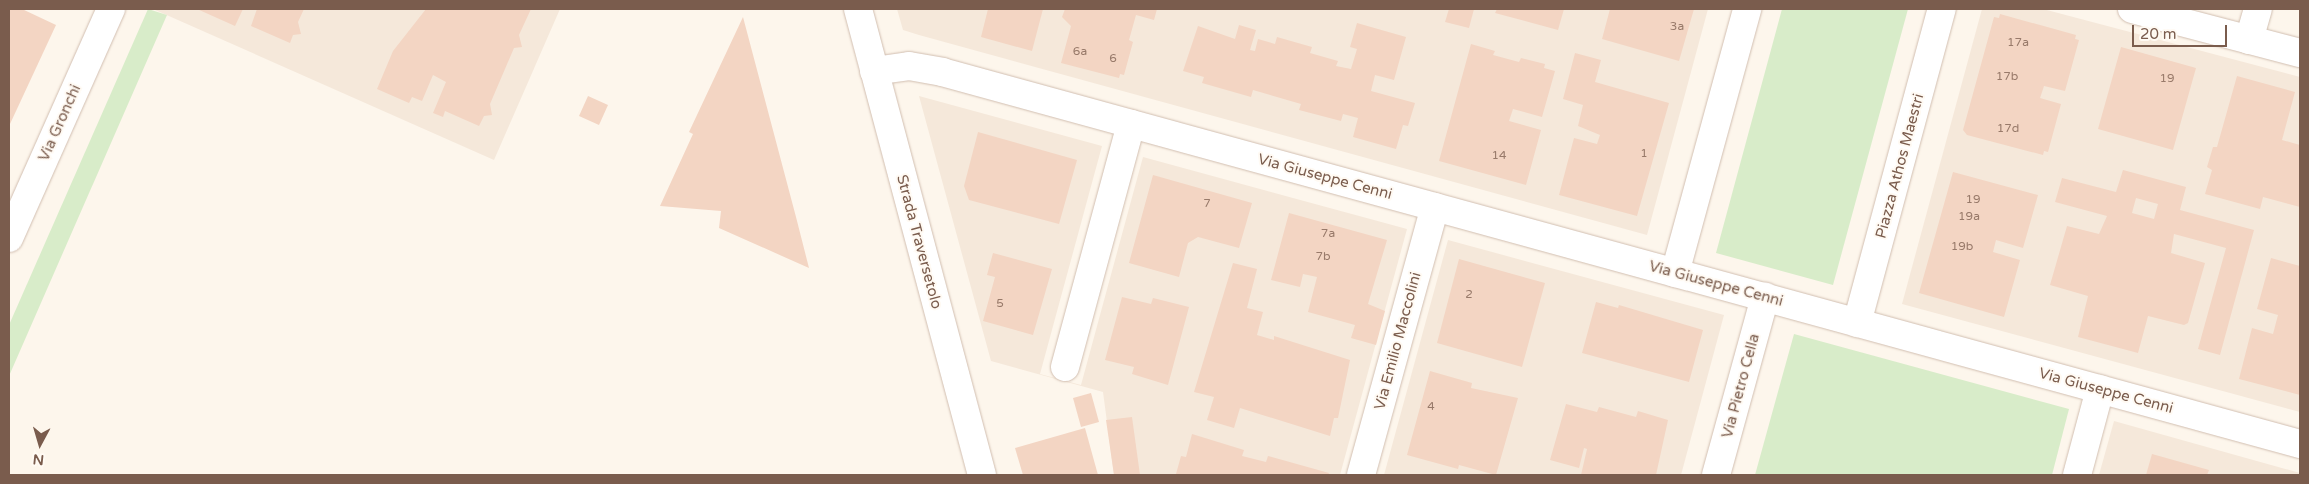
<!DOCTYPE html>
<html>
<head>
<meta charset="utf-8">
<style>
  body { margin:0 }
  #map { position:relative; width:2309px; height:484px; overflow:hidden; background:#fdf6ec; font-family:"Varela Round",sans-serif }
  div>[style] { position:absolute }
  .residential>* { inset:0; background:#f5e8da }
  .green>* { inset:0; background:#d8ecc9 }
  .building>* { inset:0; background:#f3d5c3 }
  .roads { filter:drop-shadow(0 0 1px #d1beb0) drop-shadow(0 0 1px #d1beb0) }
  .street>* { height:28px; margin:-14px; padding:0 14px; transform-origin:14px; border-radius:14px; background:#fff }
  .secondary>* { height:28px; margin:-14px; padding:0 14px; transform-origin:14px; border-radius:14px; background:#fff }
  span { translate:-50% -50%; white-space:nowrap; text-align:center; line-height:1.15; -webkit-text-stroke:4px #fffaf3; paint-order:stroke }
  .number-label { font-size:12px; color:#987a6a }
  .number-label span { -webkit-text-stroke-width:0 }
  .street-label { font-size:15px; color:#7a5c4d }
  .frame { position:absolute; inset:0; border:10px solid #7a5c4d; pointer-events:none }
  .north { position:absolute; left:15px; top:419px; width:50px; height:50px; -webkit-text-stroke:4px #fffaf3; paint-order:stroke; rotate:186deg; font-size:14px; font-weight:700; line-height:20px; text-align:center; color:#7a5c4d }
  .north::after { content:''; display:block; margin:auto; width:18px; height:22px; background:#7a5c4d; clip-path:polygon(50% 0,100% 100%,50% 72%,0 100%) }
  .scale { position:absolute; left:2132px; top:25px; width:95px; height:22px; box-sizing:border-box; border:2px solid #7a5c4d; border-top:0; padding-left:6px; font-size:15px; line-height:18px; white-space:nowrap; color:#7a5c4d; -webkit-text-stroke:4px #fffaf3; paint-order:stroke }
</style>
</head>
<body>
<div id="map">
  <div class="residential">
    <i style="clip-path:polygon(153px 9px,560px 9px,494px 160px)"></i>
    <i style="clip-path:polygon(897px 9px,1708px 9px,1647px 235px,919px 35px,903px 30px)"></i>
    <i style="clip-path:polygon(1982px 9px,2043px 9px,2300px 77px,2300px 412px,1902px 304px)"></i>
    <i style="clip-path:polygon(919px 96px,1102px 146px,1040px 374px,1081px 385px,1143px 157px,1407px 229px,1340px 475px,1114px 475px,1103px 392px,991px 361px)"></i>
    <i style="clip-path:polygon(1448px 240px,1724px 315px,1681px 475px,1384px 475px)"></i>
    <i style="clip-path:polygon(2114px 421px,2300px 473px,2300px 475px,2099px 475px)"></i>
  </div>
  <div class="green">
    <i style="clip-path:polygon(148px 9px,167px 15px,9px 376px,9px 325px)"></i>
    <i style="clip-path:polygon(1782px 9px,1908px 9px,1833px 285px,1716px 253px)"></i>
    <i style="clip-path:polygon(1794px 334px,2069px 409px,2052px 475px,1755px 475px)"></i>
  </div>
  <div class="building">
    <i style="clip-path:polygon(9px 9px,22px 9px,56px 25px,10px 124px)"></i>
    <i style="clip-path:polygon(197px 9px,243px 9px,235px 26px)"></i>
    <i style="clip-path:polygon(257px 9px,304px 9px,298px 22px,301px 34px,293px 35px,290px 43px,251px 26px)"></i>
    <i style="clip-path:polygon(426px 9px,531px 9px,519px 35px,522px 47px,514px 48px,490px 104px,492px 115px,484px 116px,479px 126px,445px 111px,443px 117px,433px 113px,446px 82px,433px 75px,422px 101px,412px 97px,409px 103px,377px 89px,393px 51px)"></i>
    <i style="clip-path:polygon(988px 9px,1043px 9px,1032px 51px,981px 37px)"></i>
    <i style="clip-path:polygon(1065px 9px,1157px 9px,1154px 20px,1136px 15px,1129px 40px,1133px 42px,1124px 75px,1120px 74px,1119px 78px,1061px 63px,1071px 26px,1062px 17px)"></i>
    <i style="clip-path:polygon(1449px 9px,1474px 9px,1469px 28px,1445px 22px)"></i>
    <i style="clip-path:polygon(1497px 9px,1564px 9px,1558px 30px,1495px 13px)"></i>
    <i style="clip-path:polygon(1610px 9px,1694px 9px,1679px 61px,1602px 39px)"></i>
    <i style="clip-path:polygon(2000px 14px,2076px 35px,2075px 39px,2079px 40px,2065px 91px,2044px 86px,2040px 98px,2061px 104px,2048px 152px,2044px 151px,2043px 155px,1967px 135px,1963px 130px,1994px 17px,1999px 18px)"></i>
    <i style="clip-path:polygon(743px 17px,796px 217px,809px 268px,719px 228px,721px 211px,660px 206px,693px 134px,689px 132px)"></i>
    <i style="clip-path:polygon(1357px 23px,1406px 37px,1394px 80px,1375px 75px,1371px 91px,1415px 103px,1408px 126px,1403px 125px,1396px 149px,1353px 137px,1358px 118px,1343px 114px,1341px 121px,1299px 110px,1301px 104px,1253px 90px,1251px 97px,1202px 83px,1204px 77px,1183px 71px,1198px 26px,1235px 39px,1239px 25px,1256px 30px,1250px 50px,1255px 51px,1258px 39px,1275px 44px,1277px 37px,1312px 47px,1310px 53px,1338px 61px,1336px 66px,1351px 69px,1357px 49px,1350px 47px)"></i>
    <i style="clip-path:polygon(1471px 44px,1495px 51px,1493px 55px,1519px 62px,1521px 58px,1545px 64px,1544px 68px,1555px 71px,1542px 117px,1513px 109px,1509px 121px,1541px 130px,1526px 185px,1439px 161px)"></i>
    <i style="clip-path:polygon(2121px 47px,2196px 68px,2173px 150px,2098px 129px)"></i>
    <i style="clip-path:polygon(1575px 53px,1601px 60px,1595px 82px,1669px 103px,1637px 216px,1559px 195px,1574px 138px,1597px 144px,1600px 135px,1578px 126px,1583px 105px,1563px 99px)"></i>
    <i style="clip-path:polygon(2237px 76px,2295px 92px,2282px 140px,2300px 145px,2300px 207px,2263px 197px,2260px 209px,2205px 194px,2212px 170px,2207px 167px,2213px 147px,2217px 147px)"></i>
    <i style="clip-path:polygon(588px 96px,608px 105px,599px 125px,579px 116px)"></i>
    <i style="clip-path:polygon(978px 132px,1077px 160px,1059px 224px,969px 200px,964px 186px)"></i>
    <i style="clip-path:polygon(evenodd,2123px 170px,2186px 187px,2180px 210px,2254px 230px,2220px 355px,2198px 349px,2226px 248px,2174px 234px,2171px 253px,2205px 263px,2188px 323px,2184px 325px,2148px 316px,2138px 353px,2078px 337px,2088px 296px,2050px 285px,2067px 226px,2099px 234px,2107px 216px,2055px 202px,2062px 178px,2116px 192px,2123px 170px,2136px 198px,2158px 204px,2154px 219px,2132px 213px,2136px 198px)"></i>
    <i style="clip-path:polygon(1953px 172px,2038px 195px,2023px 248px,1996px 240px,1993px 252px,2020px 260px,2004px 317px,1919px 293px)"></i>
    <i style="clip-path:polygon(1153px 175px,1252px 203px,1239px 248px,1198px 237px,1188px 243px,1179px 277px,1129px 263px)"></i>
    <i style="clip-path:polygon(1289px 213px,1387px 240px,1368px 304px,1385px 311px,1376px 345px,1351px 338px,1355px 325px,1308px 312px,1317px 277px,1303px 274px,1300px 287px,1271px 280px)"></i>
    <i style="clip-path:polygon(993px 253px,1052px 269px,1033px 335px,983px 321px,995px 277px,987px 275px)"></i>
    <i style="clip-path:polygon(2271px 258px,2300px 266px,2300px 395px,2239px 379px,2252px 328px,2273px 334px,2278px 315px,2257px 309px)"></i>
    <i style="clip-path:polygon(1459px 259px,1545px 283px,1522px 367px,1437px 343px)"></i>
    <i style="clip-path:polygon(1233px 263px,1257px 269px,1247px 308px,1263px 312px,1257px 335px,1274px 340px,1274px 336px,1350px 360px,1338px 418px,1334px 418px,1330px 436px,1240px 408px,1234px 428px,1207px 420px,1214px 397px,1194px 392px)"></i>
    <i style="clip-path:polygon(1122px 297px,1151px 304px,1153px 298px,1189px 307px,1168px 385px,1132px 374px,1134px 367px,1105px 360px)"></i>
    <i style="clip-path:polygon(1596px 302px,1618px 308px,1619px 305px,1703px 330px,1689px 382px,1582px 353px)"></i>
    <i style="clip-path:polygon(1430px 371px,1472px 383px,1471px 388px,1518px 398px,1496px 475px,1459px 465px,1458px 469px,1407px 455px)"></i>
    <i style="clip-path:polygon(1091px 393px,1099px 422px,1081px 427px,1073px 398px)"></i>
    <i style="clip-path:polygon(1566px 404px,1597px 412px,1599px 407px,1636px 417px,1638px 411px,1668px 420px,1656px 475px,1581px 475px,1587px 449px,1584px 448px,1579px 468px,1550px 460px)"></i>
    <i style="clip-path:polygon(1132px 417px,1140px 475px,1114px 475px,1106px 420px)"></i>
    <i style="clip-path:polygon(1085px 428px,1098px 475px,1023px 475px,1015px 448px)"></i>
    <i style="clip-path:polygon(1192px 434px,1244px 450px,1242px 456px,1266px 462px,1268px 456px,1329px 473px,1328px 475px,1181px 475px,1176px 474px,1181px 456px,1186px 457px)"></i>
    <i style="clip-path:polygon(2152px 454px,2209px 470px,2207px 475px,2146px 475px)"></i>
  </div>
  <div class="roads">
    <div class="street">
      <i style="left:2132px;top:9px;width:174px;rotate:14.7deg"></i>
      <i style="left:2249px;top:40px;width:32px;rotate:-74deg"></i>
      <i style="left:874px;top:71px;width:35px;rotate:-8deg"></i>
      <i style="left:909px;top:66px;width:34px;rotate:10deg"></i>
      <i style="left:942px;top:72px;width:1408px;rotate:15.32deg"></i>
      <i style="left:9px;top:238px;width:251px;rotate:-66deg"></i>
      <i style="left:1675px;top:273px;width:274px;rotate:-74.7deg"></i>
      <i style="left:1857px;top:323px;width:325px;rotate:-74.9deg"></i>
      <i style="left:1065px;top:367px;width:252px;rotate:-74.8deg"></i>
      <i style="left:1361px;top:475px;width:278px;rotate:-74.6deg"></i>
      <i style="left:1716px;top:475px;width:185px;rotate:-74.6deg"></i>
      <i style="left:2077px;top:475px;width:89px;rotate:-75deg"></i>
    </div>
    <div class="secondary">
      <i style="left:858px;top:9px;width:482px;rotate:75.1deg"></i>
    </div>
  </div>
  <div class="number-label">
    <span style="left:1677px;top:27px">3a</span>
    <span style="left:2018px;top:43px">17a</span>
    <span style="left:1080px;top:52px">6a</span>
    <span style="left:1113px;top:59px">6</span>
    <span style="left:2007px;top:77px">17b</span>
    <span style="left:2167px;top:79px">19</span>
    <span style="left:2008px;top:129px">17d</span>
    <span style="left:1644px;top:154px">1</span>
    <span style="left:1499px;top:156px">14</span>
    <span style="left:1973px;top:200px">19</span>
    <span style="left:1207px;top:204px">7</span>
    <span style="left:1969px;top:217px">19a</span>
    <span style="left:1328px;top:234px">7a</span>
    <span style="left:1962px;top:247px">19b</span>
    <span style="left:1323px;top:257px">7b</span>
    <span style="left:1469px;top:295px">2</span>
    <span style="left:1000px;top:304px">5</span>
    <span style="left:1431px;top:407px">4</span>
  </div>
  <div class="street-label">
    <span style="left:60px;top:123px;rotate:-66deg">Via Gronchi</span>
    <span style="left:1900px;top:166px;rotate:-75deg">Piazza Athos Maestri</span>
    <span style="left:1325px;top:177px;rotate:15deg">Via Giuseppe Cenni</span>
    <span style="left:919px;top:242px;rotate:75deg">Strada Traversetolo</span>
    <span style="left:1716px;top:284px;rotate:15deg">Via Giuseppe Cenni</span>
    <span style="left:1398px;top:341px;rotate:-75deg">Via Emilio Maccolini</span>
    <span style="left:1741px;top:386px;rotate:-75deg">Via Pietro Cella</span>
    <span style="left:2106px;top:391px;rotate:15deg">Via Giuseppe Cenni</span>
  </div>
  <div class="frame"></div>
  <div class="north">N</div>
  <div class="scale">20 m</div>
</div>
</body>
</html>
